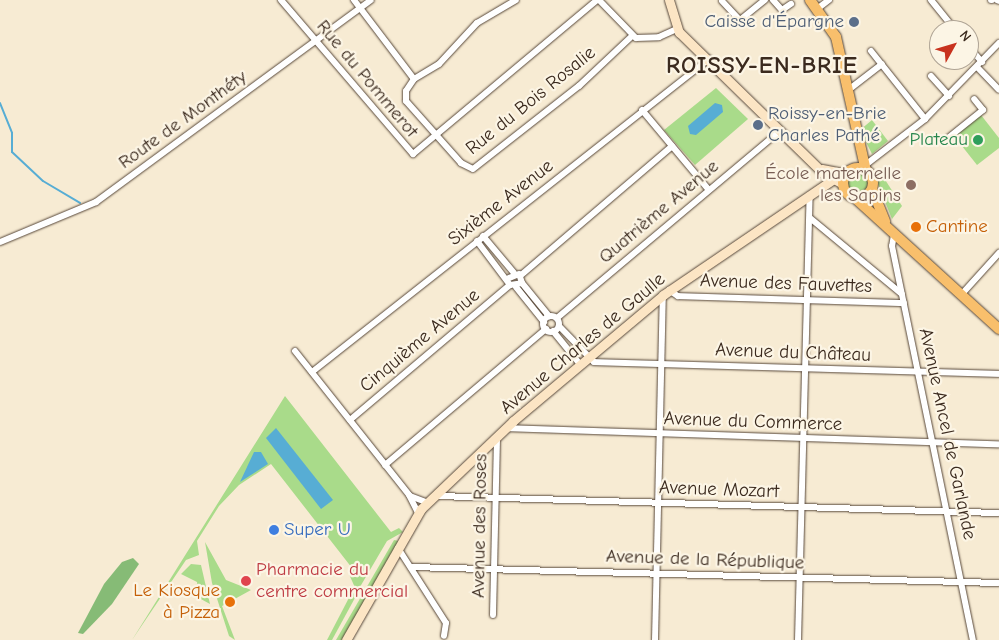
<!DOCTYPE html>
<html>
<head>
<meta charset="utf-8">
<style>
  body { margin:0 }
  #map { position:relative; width:999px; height:640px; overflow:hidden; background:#f7ebd3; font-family:"Comic Neue",sans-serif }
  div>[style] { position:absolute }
  .green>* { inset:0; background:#a9db8a }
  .round { border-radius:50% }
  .forest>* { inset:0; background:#86bb76 }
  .water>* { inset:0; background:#57add4 }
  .stream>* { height:2px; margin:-1px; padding:0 1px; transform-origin:1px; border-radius:1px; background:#57add4 }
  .roads { filter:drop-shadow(0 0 1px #574739) drop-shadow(0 0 1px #574739) }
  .minor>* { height:6px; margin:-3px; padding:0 3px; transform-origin:3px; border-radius:3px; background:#fff }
  .minor>.ring { margin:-3px; padding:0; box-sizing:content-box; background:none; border:6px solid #fff; border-radius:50% }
  .secondary>* { height:9px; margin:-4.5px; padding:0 4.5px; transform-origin:4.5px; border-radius:4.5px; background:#fce5c4 }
  .primary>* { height:10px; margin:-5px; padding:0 5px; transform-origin:5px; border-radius:5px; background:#f8bf6c }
  .primary>.ring { margin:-5px; padding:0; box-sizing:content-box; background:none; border:10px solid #f8bf6c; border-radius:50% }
  .dots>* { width:14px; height:14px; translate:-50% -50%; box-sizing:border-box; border:2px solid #fcf5e5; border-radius:50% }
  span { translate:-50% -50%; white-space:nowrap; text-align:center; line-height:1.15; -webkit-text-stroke:4.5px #fcf5e5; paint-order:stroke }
  .service-label { font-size:19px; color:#4e5e75 }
  .right { translate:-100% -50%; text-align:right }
  .left { translate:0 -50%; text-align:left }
  .street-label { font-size:19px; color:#3b2a1e }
  .leisure-label { font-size:19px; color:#27864d }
  .education-label { font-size:19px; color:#785e54 }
  .food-label { font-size:19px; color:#c56008 }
  .shop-label { font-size:19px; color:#366cbe }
  .health-label { font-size:19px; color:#be3a42 }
  .district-label { font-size:24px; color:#3b2a1e; font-weight:700; letter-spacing:1px }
  .north { position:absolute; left:929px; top:20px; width:50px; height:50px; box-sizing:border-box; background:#fcf5e5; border:1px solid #afa495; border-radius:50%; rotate:51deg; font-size:14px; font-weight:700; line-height:20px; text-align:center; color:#3b2a1e }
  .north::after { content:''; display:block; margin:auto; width:18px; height:22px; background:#c8321e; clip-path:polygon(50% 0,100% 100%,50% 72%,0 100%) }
</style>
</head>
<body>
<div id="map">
  <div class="green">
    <i style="clip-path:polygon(716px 88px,748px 119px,695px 165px,664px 130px)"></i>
    <i style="clip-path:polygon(981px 115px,999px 138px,999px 148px,977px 165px,954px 136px)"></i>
    <i style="clip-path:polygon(872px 120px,888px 141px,872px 154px,860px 130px)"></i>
    <i class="round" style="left:846px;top:171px;width:24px;height:24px"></i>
    <i style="clip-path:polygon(882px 175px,902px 206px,892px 219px,876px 179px)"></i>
    <i style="clip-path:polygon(285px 396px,391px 532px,399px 528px,403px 532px,387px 541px,357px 592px,348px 572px,352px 568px,271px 464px,239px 485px,219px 506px,197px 541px,199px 555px,186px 560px,132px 640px)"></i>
    <i style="clip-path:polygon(394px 540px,399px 541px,343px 640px,336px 640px)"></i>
    <i style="clip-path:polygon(205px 542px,226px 580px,251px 590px,222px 606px,235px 640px,229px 636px,212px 583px)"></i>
    <i style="clip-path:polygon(191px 564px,201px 565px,210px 604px,199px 598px,197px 582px,181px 574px)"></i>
    <i style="clip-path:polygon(352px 592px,356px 596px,332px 640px,327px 640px)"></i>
  </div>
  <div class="forest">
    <i style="clip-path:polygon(133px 558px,139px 564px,112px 604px,83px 634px,78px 633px,104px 584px,122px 562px)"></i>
  </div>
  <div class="water">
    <i style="clip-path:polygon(715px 103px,722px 105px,723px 112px,696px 135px,690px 134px,688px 126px)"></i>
    <i style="clip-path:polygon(276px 428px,333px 500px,321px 509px,266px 438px)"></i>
    <i style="clip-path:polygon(254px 452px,261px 452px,268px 464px,240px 482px)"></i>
  </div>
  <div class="stream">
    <i style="left:0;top:103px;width:32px;rotate:68deg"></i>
    <i style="left:12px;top:133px;width:19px;rotate:90deg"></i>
    <i style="left:12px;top:152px;width:42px;rotate:43.1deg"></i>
    <i style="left:43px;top:181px;width:43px;rotate:30.7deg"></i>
  </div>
  <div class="roads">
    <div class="minor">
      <i style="left:281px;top:0;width:203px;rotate:49.4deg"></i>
      <i style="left:413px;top:154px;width:240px;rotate:-39.9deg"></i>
      <i style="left:354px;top:0;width:99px;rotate:52.8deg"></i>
      <i style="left:414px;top:79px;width:29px;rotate:-31deg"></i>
      <i style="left:439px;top:64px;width:56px;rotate:-47.2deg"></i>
      <i style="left:477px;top:23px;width:45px;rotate:-30.5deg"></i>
      <i style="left:599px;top:0;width:53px;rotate:45.8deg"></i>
      <i style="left:636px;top:38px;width:23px;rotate:-2deg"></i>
      <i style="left:659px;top:37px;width:20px;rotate:-24deg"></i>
      <i style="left:773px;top:0;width:13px;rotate:48deg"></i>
      <i style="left:782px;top:10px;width:11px;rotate:-34deg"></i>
      <i style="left:931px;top:0;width:38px;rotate:51deg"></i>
      <i style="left:991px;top:0;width:1px"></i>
      <i style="left:997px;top:0;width:2px;rotate:27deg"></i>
      <i style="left:722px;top:1px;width:26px;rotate:47deg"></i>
      <i style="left:740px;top:20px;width:32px;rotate:-39deg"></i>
      <i style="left:817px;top:9px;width:15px;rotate:-37deg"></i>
      <i style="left:969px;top:47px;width:20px;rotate:49deg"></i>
      <i style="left:871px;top:51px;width:87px;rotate:51.5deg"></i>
      <i style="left:978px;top:68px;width:30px;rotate:46deg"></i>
      <i style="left:931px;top:76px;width:27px;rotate:48deg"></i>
      <i style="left:414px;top:79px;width:14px;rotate:124deg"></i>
      <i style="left:406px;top:91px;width:10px;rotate:90deg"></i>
      <i style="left:406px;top:101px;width:83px;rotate:48.4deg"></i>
      <i style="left:461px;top:163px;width:13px;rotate:27deg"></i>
      <i style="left:473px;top:169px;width:135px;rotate:-38.1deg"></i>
      <i style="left:579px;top:86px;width:73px;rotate:-43.3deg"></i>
      <i style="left:847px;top:91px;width:44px;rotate:-37.6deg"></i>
      <i style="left:642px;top:110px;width:103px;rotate:50.1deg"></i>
      <i style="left:948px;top:138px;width:45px;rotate:-38.7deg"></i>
      <i style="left:983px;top:110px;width:14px;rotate:-129deg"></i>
      <i style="left:864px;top:166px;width:77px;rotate:-37.6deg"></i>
      <i style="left:925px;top:119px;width:106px;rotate:-45.8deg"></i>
      <i style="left:810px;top:218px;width:119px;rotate:39.6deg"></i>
      <i style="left:894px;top:235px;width:11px;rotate:100deg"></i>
      <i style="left:892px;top:246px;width:402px;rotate:78.4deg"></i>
      <i style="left:483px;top:236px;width:48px;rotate:50deg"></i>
      <i style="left:477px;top:241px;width:55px;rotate:53.1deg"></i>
      <i style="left:510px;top:285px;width:12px;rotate:-9deg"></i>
      <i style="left:522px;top:283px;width:9px;rotate:-108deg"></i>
      <i style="left:519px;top:274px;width:11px;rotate:158deg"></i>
      <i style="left:0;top:242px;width:104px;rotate:-22.6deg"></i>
      <i style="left:96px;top:202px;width:341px;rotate:-36.3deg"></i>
      <i style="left:520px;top:276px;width:200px;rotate:-40.5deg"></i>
      <i style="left:522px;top:283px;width:43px;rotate:50.7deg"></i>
      <i style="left:516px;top:287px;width:45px;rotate:51.3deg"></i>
      <i style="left:669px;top:290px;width:11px;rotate:34deg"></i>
      <i style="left:678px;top:296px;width:226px;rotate:1.8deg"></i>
      <i style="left:961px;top:295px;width:57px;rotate:-47.9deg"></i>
      <i class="ring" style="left:543px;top:316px;width:10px;height:10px"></i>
      <i style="left:557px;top:318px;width:292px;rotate:-40deg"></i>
      <i style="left:559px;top:326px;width:50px;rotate:45.8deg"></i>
      <i style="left:594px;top:362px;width:405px;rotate:1.7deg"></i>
      <i style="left:553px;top:331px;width:41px;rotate:50.9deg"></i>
      <i style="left:295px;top:351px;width:184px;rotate:51.6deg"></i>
      <i style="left:409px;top:495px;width:22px;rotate:63deg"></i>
      <i style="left:312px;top:372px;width:506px;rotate:-38.25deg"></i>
      <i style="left:350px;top:420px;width:209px;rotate:-40.2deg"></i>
      <i style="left:506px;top:428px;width:493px;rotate:1.9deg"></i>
      <i style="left:385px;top:465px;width:211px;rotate:-40.2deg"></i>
      <i style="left:410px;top:496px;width:19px;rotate:21deg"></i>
      <i style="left:438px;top:496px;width:561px;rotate:1.74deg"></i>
      <i style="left:398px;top:548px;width:89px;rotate:57.4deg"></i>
      <i style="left:446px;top:623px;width:13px;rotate:99deg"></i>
      <i style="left:411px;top:567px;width:588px;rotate:1.56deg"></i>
      <i style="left:493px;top:615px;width:178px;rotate:-88.7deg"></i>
      <i style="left:655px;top:640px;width:345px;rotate:-88.7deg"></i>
      <i style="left:798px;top:640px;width:445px;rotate:-88.5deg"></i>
    </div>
    <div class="secondary">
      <i style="left:669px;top:0;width:34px;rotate:73deg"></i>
      <i style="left:679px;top:32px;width:202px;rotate:44.4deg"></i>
      <i style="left:823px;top:173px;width:23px;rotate:29deg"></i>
      <i style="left:822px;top:169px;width:25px;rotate:11deg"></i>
      <i style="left:346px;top:640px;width:151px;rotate:-60.2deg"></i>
      <i style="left:421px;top:509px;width:127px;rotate:-43.7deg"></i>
      <i style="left:513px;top:421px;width:196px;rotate:-40deg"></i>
      <i style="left:663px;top:295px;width:204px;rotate:-34.2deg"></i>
    </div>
    <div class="primary">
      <i style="left:810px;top:0;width:45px;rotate:54.9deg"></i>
      <i style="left:836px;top:37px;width:137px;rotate:77.4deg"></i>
      <i class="ring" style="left:843px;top:168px;width:20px;height:20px"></i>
      <i style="left:872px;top:189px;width:35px;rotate:68deg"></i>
      <i style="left:855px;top:198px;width:195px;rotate:42.3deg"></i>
    </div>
  </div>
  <div class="dots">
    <i style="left:854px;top:22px;background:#5c6f8a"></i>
    <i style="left:758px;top:125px;background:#5c6f8a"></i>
    <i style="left:978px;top:140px;background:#2e9e5b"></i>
    <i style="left:911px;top:185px;background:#8d6e63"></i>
    <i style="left:916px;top:227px;background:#e8710a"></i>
    <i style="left:274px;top:530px;background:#3f7fe0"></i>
    <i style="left:246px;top:581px;background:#e0444e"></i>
    <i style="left:230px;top:602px;background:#e8710a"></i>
  </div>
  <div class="service-label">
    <span class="right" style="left:844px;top:22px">Caisse d'Épargne</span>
    <span class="left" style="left:768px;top:125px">Roissy-en-Brie<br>Charles Pathé</span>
  </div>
  <div class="street-label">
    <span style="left:367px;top:79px;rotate:50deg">Rue du Pommerot</span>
    <span style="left:531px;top:101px;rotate:-39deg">Rue du Bois Rosalie</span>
    <span style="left:183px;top:120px;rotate:-36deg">Route de Monthéty</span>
    <span style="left:501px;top:203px;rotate:-38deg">Sixième Avenue</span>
    <span style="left:659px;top:212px;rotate:-40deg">Quatrième Avenue</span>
    <span style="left:786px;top:284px;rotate:2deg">Avenue des Fauvettes</span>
    <span style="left:420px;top:341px;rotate:-40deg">Cinquième Avenue</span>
    <span style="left:583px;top:344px;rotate:-40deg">Avenue Charles de Gaulle</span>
    <span style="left:793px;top:353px;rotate:2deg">Avenue du Château</span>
    <span style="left:753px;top:422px;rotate:2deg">Avenue du Commerce</span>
    <span style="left:947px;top:434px;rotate:78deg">Avenue Ancel de Garlande</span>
    <span style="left:719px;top:490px;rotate:2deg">Avenue Mozart</span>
    <span style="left:480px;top:526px;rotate:-89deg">Avenue des Roses</span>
    <span style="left:705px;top:560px;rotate:2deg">Avenue de la République</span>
  </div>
  <div class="leisure-label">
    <span class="right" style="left:968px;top:140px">Plateau</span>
  </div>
  <div class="education-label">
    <span class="right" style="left:901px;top:185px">École maternelle<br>les Sapins</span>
  </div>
  <div class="food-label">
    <span class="left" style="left:926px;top:227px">Cantine</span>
    <span class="right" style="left:220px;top:602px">Le Kiosque<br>à Pizza</span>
  </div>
  <div class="shop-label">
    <span class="left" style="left:284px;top:530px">Super U</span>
  </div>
  <div class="health-label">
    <span class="left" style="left:256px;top:581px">Pharmacie du<br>centre commercial</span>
  </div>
  <div class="district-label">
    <span style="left:762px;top:66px">ROISSY-EN-BRIE</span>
  </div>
  <div class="north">N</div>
</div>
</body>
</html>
